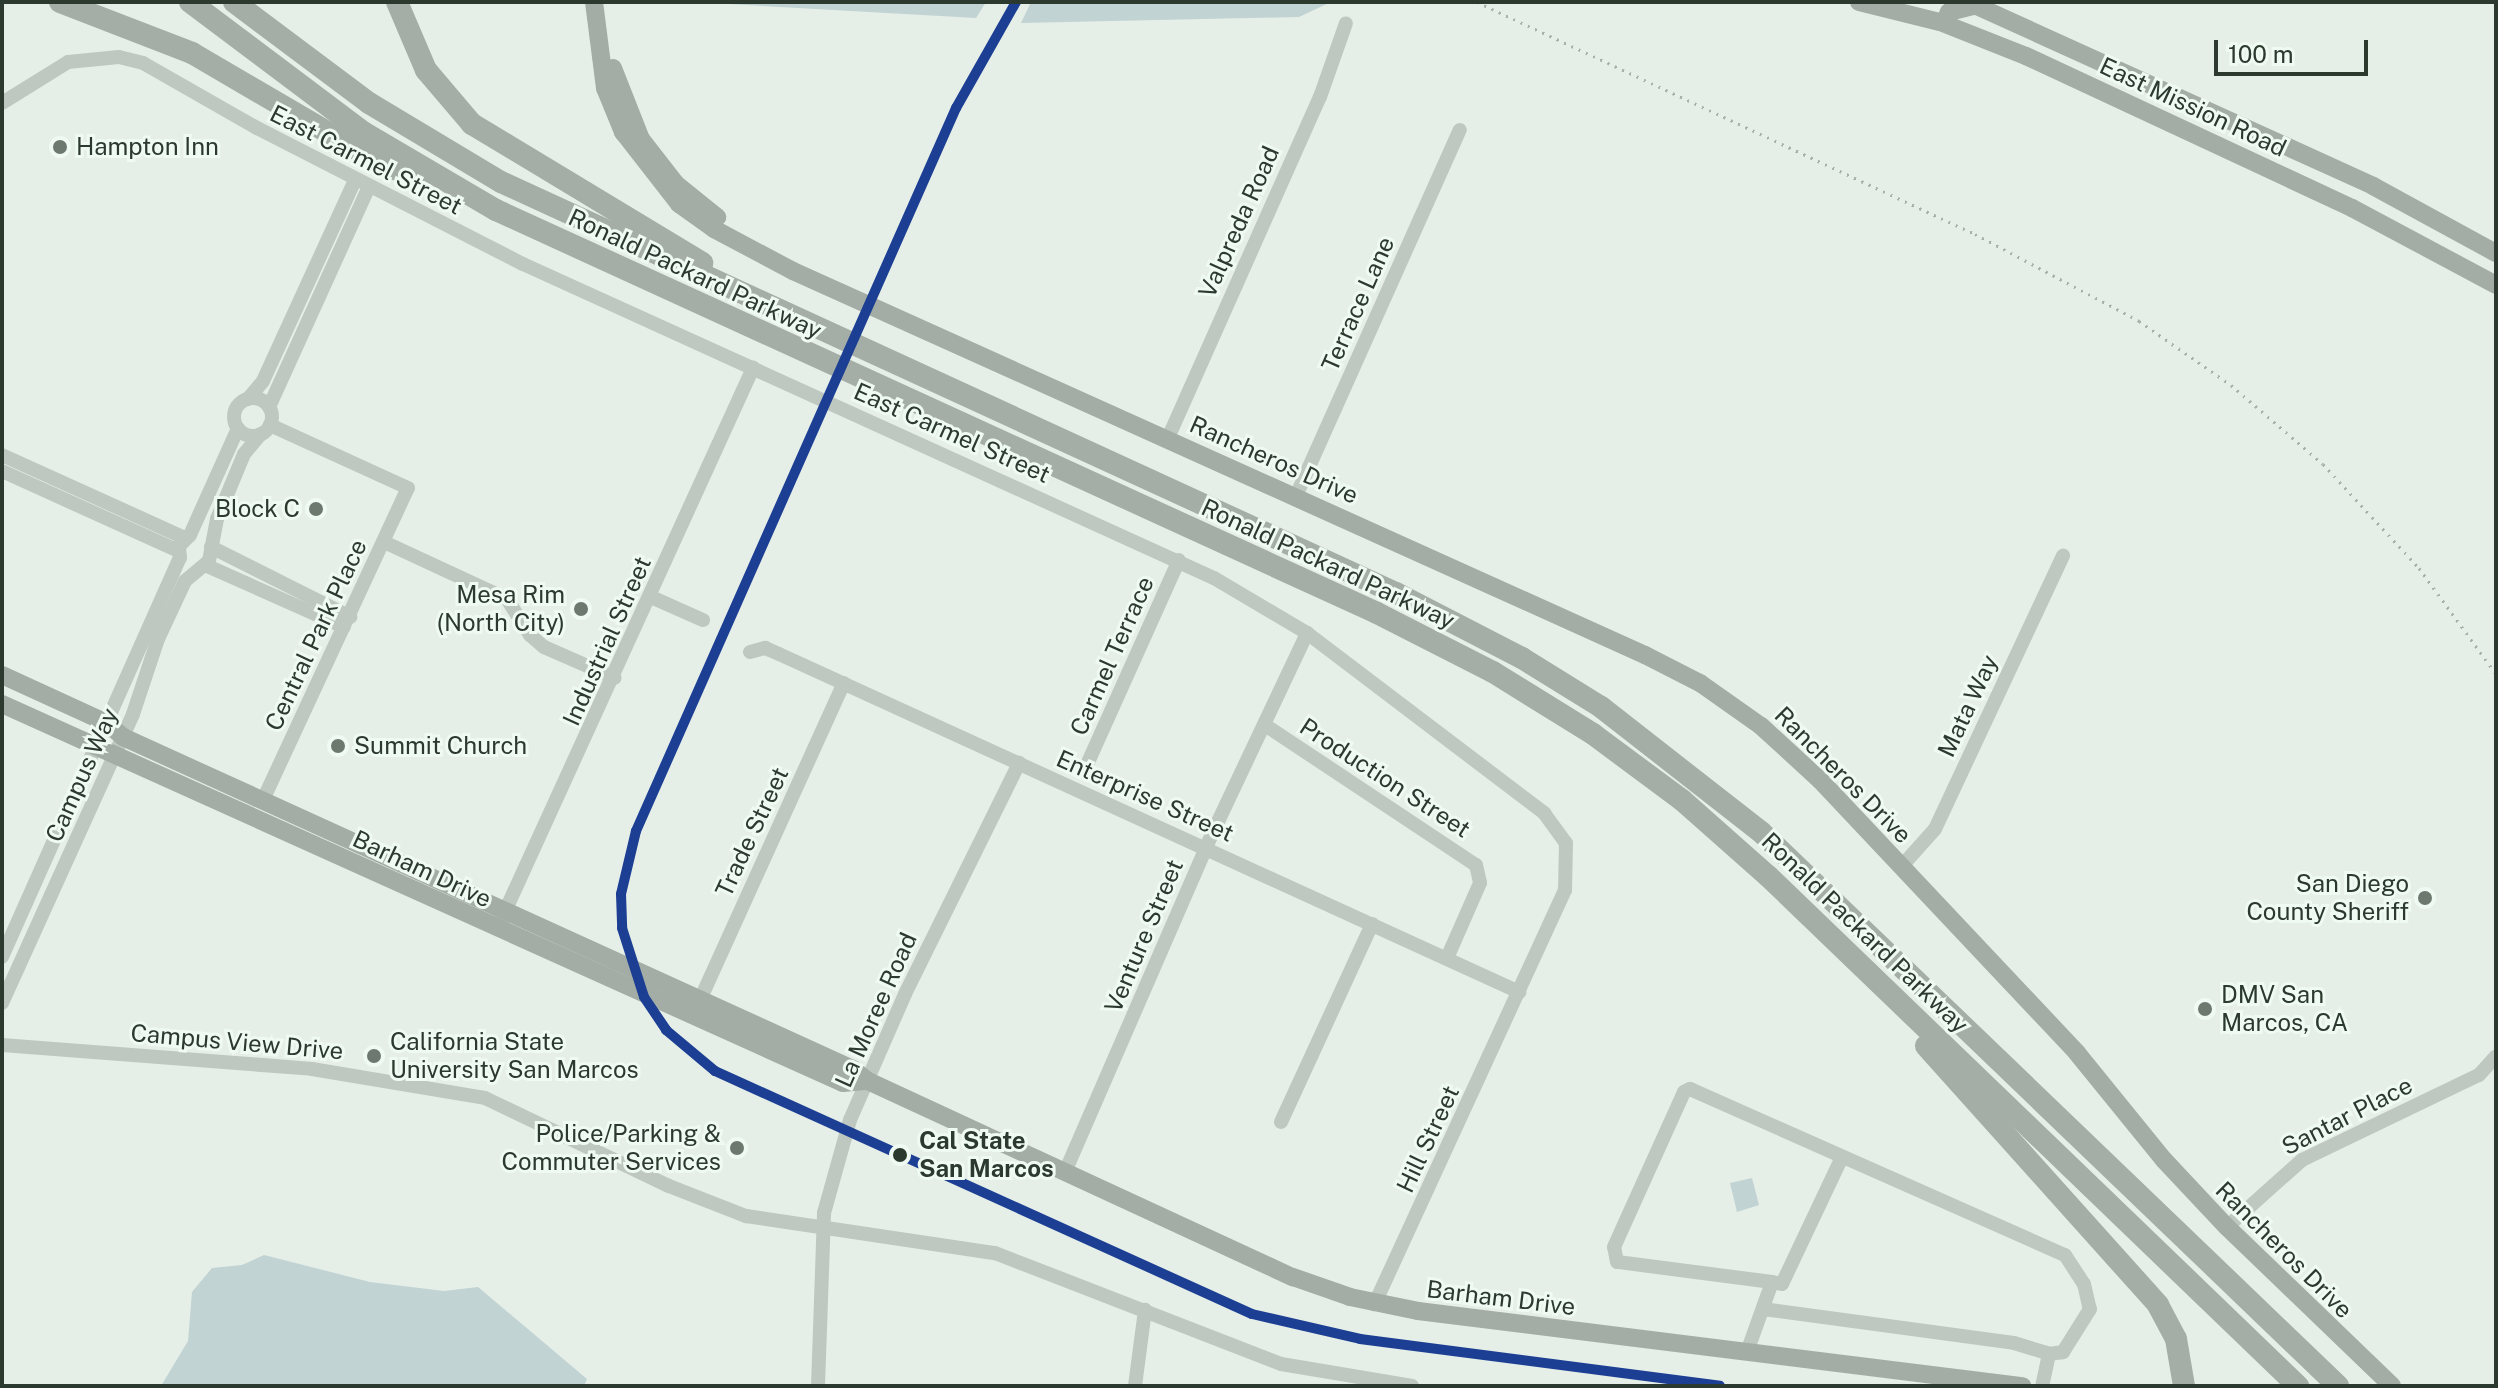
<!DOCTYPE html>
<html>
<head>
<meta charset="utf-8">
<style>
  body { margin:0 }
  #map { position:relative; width:2498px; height:1388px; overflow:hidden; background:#e6eee8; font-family:"Public Sans",sans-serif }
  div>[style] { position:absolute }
  .green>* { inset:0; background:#c1d3d3 }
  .minor>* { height:14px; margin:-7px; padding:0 7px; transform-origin:7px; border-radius:7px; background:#bec8c1 }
  .minor>.ring { margin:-7px; padding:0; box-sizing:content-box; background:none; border:14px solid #bec8c1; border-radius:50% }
  .major>* { height:18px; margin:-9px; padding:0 9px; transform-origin:9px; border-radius:9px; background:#a3ada5 }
  .highway>* { height:22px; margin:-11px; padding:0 11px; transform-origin:11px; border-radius:11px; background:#a5ada7 }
  .rail>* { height:3px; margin-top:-1.5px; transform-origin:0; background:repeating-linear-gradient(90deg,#a8b0aa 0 2px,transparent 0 8px) }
  .rail-1>* { height:10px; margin:-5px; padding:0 5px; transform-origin:5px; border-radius:5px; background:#1c3f94 }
  .dots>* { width:22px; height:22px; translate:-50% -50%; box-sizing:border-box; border:4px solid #effaf2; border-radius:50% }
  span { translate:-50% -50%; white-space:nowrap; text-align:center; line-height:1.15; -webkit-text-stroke:6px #effaf2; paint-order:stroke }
  .street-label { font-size:24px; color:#2c392e }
  .poi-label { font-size:24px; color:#2c392e }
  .left { translate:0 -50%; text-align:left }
  .right { translate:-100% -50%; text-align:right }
  .stop-label { font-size:24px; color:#2c392e; font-weight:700 }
  .frame { position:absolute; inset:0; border:4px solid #2c392e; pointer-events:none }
  .scale { position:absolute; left:2214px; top:40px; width:154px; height:36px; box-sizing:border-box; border:4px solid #2c392e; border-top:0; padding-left:10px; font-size:24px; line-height:28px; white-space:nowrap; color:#2c392e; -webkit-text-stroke:6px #effaf2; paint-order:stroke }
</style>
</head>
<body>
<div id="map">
  <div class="green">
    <i style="clip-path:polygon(692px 2px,986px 2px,976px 18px)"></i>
    <i style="clip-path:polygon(1031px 2px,1331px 2px,1299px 17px,1021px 23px)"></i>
    <i style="clip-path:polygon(1752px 1178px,1759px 1205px,1737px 1212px,1730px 1183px)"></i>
    <i style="clip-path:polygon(264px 1255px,370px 1282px,444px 1291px,478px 1287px,587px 1379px,584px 1386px,161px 1386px,188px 1341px,192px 1292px,212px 1268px,242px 1265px)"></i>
  </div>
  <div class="minor">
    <i style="left:2px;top:103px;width:78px;rotate:-31.8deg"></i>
    <i style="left:68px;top:62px;width:51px;rotate:-5.6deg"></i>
    <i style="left:119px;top:57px;width:25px;rotate:14deg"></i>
    <i style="left:143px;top:63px;width:131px;rotate:29.7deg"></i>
    <i style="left:257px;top:128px;width:299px;rotate:27.1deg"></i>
    <i style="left:523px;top:264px;width:759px;rotate:24.44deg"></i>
    <i style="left:1214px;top:578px;width:108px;rotate:30.6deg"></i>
    <i style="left:1307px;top:633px;width:298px;rotate:37.2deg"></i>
    <i style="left:1544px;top:813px;width:37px;rotate:54deg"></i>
    <i style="left:1566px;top:843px;width:47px;rotate:91.2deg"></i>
    <i style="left:1565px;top:890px;width:456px;rotate:114.7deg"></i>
    <i class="ring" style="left:234px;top:398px;width:24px;height:24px"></i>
    <i style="left:248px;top:399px;width:23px;rotate:-50deg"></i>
    <i style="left:263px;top:381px;width:221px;rotate:-65.4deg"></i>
    <i style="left:269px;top:407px;width:242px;rotate:-65.6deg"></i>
    <i style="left:1168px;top:438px;width:373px;rotate:-66deg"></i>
    <i style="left:1320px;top:97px;width:78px;rotate:-70.6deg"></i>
    <i style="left:2px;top:455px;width:201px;rotate:24.4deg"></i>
    <i style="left:2px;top:471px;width:193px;rotate:24.4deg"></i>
    <i style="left:1296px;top:496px;width:401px;rotate:-65.9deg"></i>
    <i style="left:384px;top:542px;width:136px;rotate:24.9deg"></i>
    <i style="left:507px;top:599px;width:43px;rotate:57.4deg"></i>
    <i style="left:530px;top:635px;width:18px;rotate:41deg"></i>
    <i style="left:544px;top:647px;width:77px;rotate:23.6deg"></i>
    <i style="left:211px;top:547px;width:156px;rotate:26.7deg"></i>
    <i style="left:205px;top:565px;width:152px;rotate:24deg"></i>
    <i style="left:651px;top:597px;width:57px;rotate:23.9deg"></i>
    <i style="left:750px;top:652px;width:16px;rotate:-15deg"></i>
    <i style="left:765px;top:648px;width:15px;rotate:23deg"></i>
    <i style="left:779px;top:654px;width:814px;rotate:24.55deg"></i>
    <i style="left:1265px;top:725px;width:253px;rotate:33.6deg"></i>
    <i style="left:1476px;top:865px;width:18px;rotate:77deg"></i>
    <i style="left:1480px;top:883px;width:82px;rotate:113.7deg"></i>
    <i style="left:1085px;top:769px;width:229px;rotate:-65.8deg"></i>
    <i style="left:263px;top:800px;width:344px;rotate:-65.1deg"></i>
    <i style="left:408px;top:488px;width:152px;rotate:-155.5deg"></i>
    <i style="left:1901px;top:867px;width:51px;rotate:-48.2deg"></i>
    <i style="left:1935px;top:829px;width:302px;rotate:-64.9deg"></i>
    <i style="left:502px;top:918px;width:605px;rotate:-65.47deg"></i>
    <i style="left:2px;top:957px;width:437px;rotate:-66deg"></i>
    <i style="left:180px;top:558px;width:12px;rotate:-95deg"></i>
    <i style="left:179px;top:546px;width:16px;rotate:-45deg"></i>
    <i style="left:190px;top:535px;width:117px;rotate:-65.8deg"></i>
    <i style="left:700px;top:1000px;width:348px;rotate:-65.6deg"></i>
    <i style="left:2px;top:1003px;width:317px;rotate:-65.6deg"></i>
    <i style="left:133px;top:714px;width:79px;rotate:-71.6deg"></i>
    <i style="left:158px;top:639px;width:64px;rotate:-65deg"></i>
    <i style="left:185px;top:581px;width:31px;rotate:-40deg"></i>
    <i style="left:209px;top:561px;width:43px;rotate:-79.2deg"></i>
    <i style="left:217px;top:519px;width:70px;rotate:-67.4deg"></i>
    <i style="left:244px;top:454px;width:26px;rotate:-50deg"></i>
    <i style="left:2px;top:1045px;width:311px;rotate:4.4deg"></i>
    <i style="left:312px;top:1069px;width:175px;rotate:9.5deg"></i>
    <i style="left:485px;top:1098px;width:204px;rotate:25.6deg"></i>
    <i style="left:669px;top:1186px;width:83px;rotate:21.3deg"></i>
    <i style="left:746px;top:1216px;width:252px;rotate:8.5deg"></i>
    <i style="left:995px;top:1253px;width:307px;rotate:21.2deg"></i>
    <i style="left:1281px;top:1364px;width:133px;rotate:9.5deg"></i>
    <i style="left:1281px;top:1122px;width:218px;rotate:-65.3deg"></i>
    <i style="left:1065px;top:1172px;width:354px;rotate:-66.5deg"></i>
    <i style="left:1206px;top:847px;width:237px;rotate:-64.7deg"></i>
    <i style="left:2227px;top:1227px;width:101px;rotate:-41.8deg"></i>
    <i style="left:2302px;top:1160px;width:196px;rotate:-25.7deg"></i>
    <i style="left:2479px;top:1075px;width:25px;rotate:-48deg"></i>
    <i style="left:1772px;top:1282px;width:10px;rotate:11deg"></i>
    <i style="left:1782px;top:1284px;width:138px;rotate:-64.7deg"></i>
    <i style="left:1763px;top:1309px;width:253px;rotate:7.7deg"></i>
    <i style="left:2014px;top:1343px;width:37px;rotate:17deg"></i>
    <i style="left:1747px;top:1352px;width:74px;rotate:-70.3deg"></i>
    <i style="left:1772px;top:1282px;width:156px;rotate:-172.6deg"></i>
    <i style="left:1617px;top:1262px;width:15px;rotate:-101deg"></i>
    <i style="left:1614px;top:1247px;width:170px;rotate:-65.7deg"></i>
    <i style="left:1684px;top:1092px;width:7px;rotate:-27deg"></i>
    <i style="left:1690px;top:1089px;width:410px;rotate:23.9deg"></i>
    <i style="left:2065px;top:1255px;width:35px;rotate:57deg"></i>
    <i style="left:2084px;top:1284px;width:26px;rotate:77deg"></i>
    <i style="left:2090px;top:1309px;width:51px;rotate:122.1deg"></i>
    <i style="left:2063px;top:1352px;width:14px;rotate:172deg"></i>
    <i style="left:2049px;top:1354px;width:33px;rotate:102deg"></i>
    <i style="left:818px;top:1386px;width:173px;rotate:-88deg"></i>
    <i style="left:824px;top:1213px;width:97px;rotate:-74.4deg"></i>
    <i style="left:850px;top:1120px;width:137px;rotate:-66.4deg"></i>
    <i style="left:905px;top:994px;width:258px;rotate:-63.7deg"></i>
    <i style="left:1135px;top:1386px;width:77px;rotate:-82.5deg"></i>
  </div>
  <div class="major">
    <i style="left:594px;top:2px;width:87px;rotate:82.7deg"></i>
    <i style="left:605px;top:88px;width:48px;rotate:67.8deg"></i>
    <i style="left:623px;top:132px;width:91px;rotate:52.1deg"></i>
    <i style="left:679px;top:204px;width:43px;rotate:35.5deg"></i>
    <i style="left:714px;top:229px;width:89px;rotate:28deg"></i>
    <i style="left:793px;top:271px;width:935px;rotate:24.26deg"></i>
    <i style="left:1645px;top:655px;width:62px;rotate:27deg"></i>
    <i style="left:1700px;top:683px;width:75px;rotate:35.2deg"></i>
    <i style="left:1761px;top:726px;width:80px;rotate:42.5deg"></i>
    <i style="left:1820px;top:780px;width:375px;rotate:46.7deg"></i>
    <i style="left:2077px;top:1053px;width:138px;rotate:50.9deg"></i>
    <i style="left:2164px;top:1160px;width:92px;rotate:46.8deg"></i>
    <i style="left:2227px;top:1227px;width:229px;rotate:43.9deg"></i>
    <i style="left:1859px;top:2px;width:83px;rotate:13.9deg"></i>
    <i style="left:1940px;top:22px;width:92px;rotate:21.6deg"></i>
    <i style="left:2026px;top:56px;width:360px;rotate:25deg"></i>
    <i style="left:2352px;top:208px;width:163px;rotate:28.1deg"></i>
    <i style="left:1968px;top:2px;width:445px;rotate:24.4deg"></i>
    <i style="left:2373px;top:186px;width:140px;rotate:28.6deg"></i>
    <i style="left:1944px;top:23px;width:12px;rotate:-66deg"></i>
    <i style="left:1949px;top:12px;width:29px;rotate:-14deg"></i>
    <i style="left:613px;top:68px;width:76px;rotate:68.5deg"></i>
    <i style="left:641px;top:139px;width:57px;rotate:52.1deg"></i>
    <i style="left:676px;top:184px;width:53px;rotate:38.8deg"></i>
    <i style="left:2px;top:675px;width:115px;rotate:24.6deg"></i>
    <i style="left:107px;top:723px;width:21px;rotate:41deg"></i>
    <i style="left:123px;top:737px;width:802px;rotate:24.46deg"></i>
    <i style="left:853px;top:1069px;width:19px;rotate:39deg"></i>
    <i style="left:868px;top:1081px;width:468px;rotate:24.8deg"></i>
    <i style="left:1293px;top:1277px;width:60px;rotate:19.3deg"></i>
    <i style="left:1350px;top:1297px;width:69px;rotate:11.6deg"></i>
    <i style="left:1418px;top:1311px;width:609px;rotate:7.08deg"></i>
    <i style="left:2px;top:704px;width:922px;rotate:24.26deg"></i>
    <i style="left:843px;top:1083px;width:25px;rotate:-5deg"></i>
  </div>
  <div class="highway">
    <i style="left:60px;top:2px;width:142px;rotate:21.1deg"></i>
    <i style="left:192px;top:53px;width:218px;rotate:30.3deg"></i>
    <i style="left:380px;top:163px;width:37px;rotate:22deg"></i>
    <i style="left:190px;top:2px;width:216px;rotate:36.9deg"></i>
    <i style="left:363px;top:132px;width:154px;rotate:30.4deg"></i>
    <i style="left:496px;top:210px;width:969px;rotate:24.58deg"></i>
    <i style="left:1377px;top:613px;width:130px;rotate:27deg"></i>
    <i style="left:1493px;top:672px;width:118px;rotate:31.8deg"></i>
    <i style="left:1593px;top:734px;width:111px;rotate:36.6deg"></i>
    <i style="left:1682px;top:800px;width:115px;rotate:41.5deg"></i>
    <i style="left:1768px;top:876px;width:736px;rotate:43.9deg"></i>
    <i style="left:234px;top:2px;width:169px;rotate:36.8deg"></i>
    <i style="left:369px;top:103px;width:154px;rotate:30.9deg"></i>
    <i style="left:501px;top:182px;width:985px;rotate:24.67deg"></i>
    <i style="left:1396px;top:593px;width:142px;rotate:27.3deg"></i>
    <i style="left:1522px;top:658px;width:93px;rotate:31.8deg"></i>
    <i style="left:1601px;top:707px;width:203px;rotate:38deg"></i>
    <i style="left:1761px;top:832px;width:800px;rotate:43.83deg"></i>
    <i style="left:397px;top:2px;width:74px;rotate:66.9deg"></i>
    <i style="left:426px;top:70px;width:71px;rotate:49.6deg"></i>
    <i style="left:472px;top:124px;width:269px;rotate:31.1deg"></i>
    <i style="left:1926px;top:1046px;width:348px;rotate:48.1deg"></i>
    <i style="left:2158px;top:1305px;width:38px;rotate:62deg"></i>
    <i style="left:2176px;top:1339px;width:48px;rotate:80.3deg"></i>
  </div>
  <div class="rail">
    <i style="left:1477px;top:2px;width:549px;rotate:24.98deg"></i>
    <i style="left:1975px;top:234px;width:186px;rotate:27.9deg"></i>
    <i style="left:2139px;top:321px;width:112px;rotate:34.8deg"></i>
    <i style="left:2231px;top:385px;width:121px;rotate:40.7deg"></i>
    <i style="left:2323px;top:464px;width:142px;rotate:47.3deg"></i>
    <i style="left:2419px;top:568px;width:131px;rotate:54deg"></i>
  </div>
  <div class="rail-1">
    <i style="left:1016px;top:2px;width:122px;rotate:119.5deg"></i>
    <i style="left:956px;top:108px;width:791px;rotate:113.87deg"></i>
    <i style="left:636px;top:831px;width:65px;rotate:103.4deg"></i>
    <i style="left:621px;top:894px;width:34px;rotate:88deg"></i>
    <i style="left:622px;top:928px;width:72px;rotate:72.3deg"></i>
    <i style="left:644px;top:997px;width:40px;rotate:56deg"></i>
    <i style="left:666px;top:1030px;width:64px;rotate:39.9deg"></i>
    <i style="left:715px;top:1071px;width:589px;rotate:24.35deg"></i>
    <i style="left:1252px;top:1314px;width:111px;rotate:13deg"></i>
    <i style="left:1360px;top:1339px;width:363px;rotate:7.4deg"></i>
  </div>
  <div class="dots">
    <i style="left:60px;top:147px;background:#6d786f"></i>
    <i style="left:316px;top:509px;background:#6d786f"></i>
    <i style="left:581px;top:609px;background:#6d786f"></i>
    <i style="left:338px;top:746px;background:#6d786f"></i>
    <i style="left:2425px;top:898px;background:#6d786f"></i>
    <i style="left:2205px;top:1009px;background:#6d786f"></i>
    <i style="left:374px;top:1056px;background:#6d786f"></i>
    <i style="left:737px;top:1148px;background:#6d786f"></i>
    <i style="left:900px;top:1155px;background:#2c392e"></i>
  </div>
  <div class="street-label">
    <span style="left:2193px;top:107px;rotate:25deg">East Mission Road</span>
    <span style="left:366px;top:160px;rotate:27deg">East Carmel Street</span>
    <span style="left:1239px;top:222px;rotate:-66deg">Valpreda Road</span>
    <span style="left:695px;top:274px;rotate:25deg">Ronald Packard Parkway</span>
    <span style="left:1358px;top:304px;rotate:-66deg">Terrace Lane</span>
    <span style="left:952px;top:433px;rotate:24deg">East Carmel Street</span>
    <span style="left:1274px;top:460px;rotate:24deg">Rancheros Drive</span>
    <span style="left:1328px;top:564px;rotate:25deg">Ronald Packard Parkway</span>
    <span style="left:316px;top:635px;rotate:-65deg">Central Park Place</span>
    <span style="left:607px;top:641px;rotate:-66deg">Industrial Street</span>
    <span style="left:1112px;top:656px;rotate:-66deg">Carmel Terrace</span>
    <span style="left:1968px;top:706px;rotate:-65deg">Mata Way</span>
    <span style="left:82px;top:775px;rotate:-66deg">Campus Way</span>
    <span style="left:1843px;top:775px;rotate:45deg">Rancheros Drive</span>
    <span style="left:1385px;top:778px;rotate:33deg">Production Street</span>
    <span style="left:1145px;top:796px;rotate:24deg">Enterprise Street</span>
    <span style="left:752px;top:832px;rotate:-65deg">Trade Street</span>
    <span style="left:422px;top:869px;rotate:25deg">Barham Drive</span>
    <span style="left:1865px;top:933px;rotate:44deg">Ronald Packard Parkway</span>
    <span style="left:1144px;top:936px;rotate:-67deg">Venture Street</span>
    <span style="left:876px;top:1010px;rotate:-66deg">La Moree Road</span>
    <span style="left:237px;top:1042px;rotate:5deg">Campus View Drive</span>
    <span style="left:2347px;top:1116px;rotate:-27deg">Santar Place</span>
    <span style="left:1428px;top:1139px;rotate:-65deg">Hill Street</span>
    <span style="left:2284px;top:1250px;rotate:45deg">Rancheros Drive</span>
    <span style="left:1501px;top:1298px;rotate:7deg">Barham Drive</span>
  </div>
  <div class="poi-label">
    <span class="left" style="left:76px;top:147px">Hampton Inn</span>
    <span class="right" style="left:300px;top:509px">Block C</span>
    <span class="right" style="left:565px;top:609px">Mesa Rim<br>(North City)</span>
    <span class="left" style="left:354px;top:746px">Summit Church</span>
    <span class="right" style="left:2409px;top:898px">San Diego<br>County Sheriff</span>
    <span class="left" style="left:2221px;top:1009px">DMV San<br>Marcos, CA</span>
    <span class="left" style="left:390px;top:1056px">California State<br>University San Marcos</span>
    <span class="right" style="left:721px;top:1148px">Police/Parking &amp;<br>Commuter Services</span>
  </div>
  <div class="stop-label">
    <span class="left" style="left:919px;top:1155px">Cal State<br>San Marcos</span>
  </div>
  <div class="frame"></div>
  <div class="scale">100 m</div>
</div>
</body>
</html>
